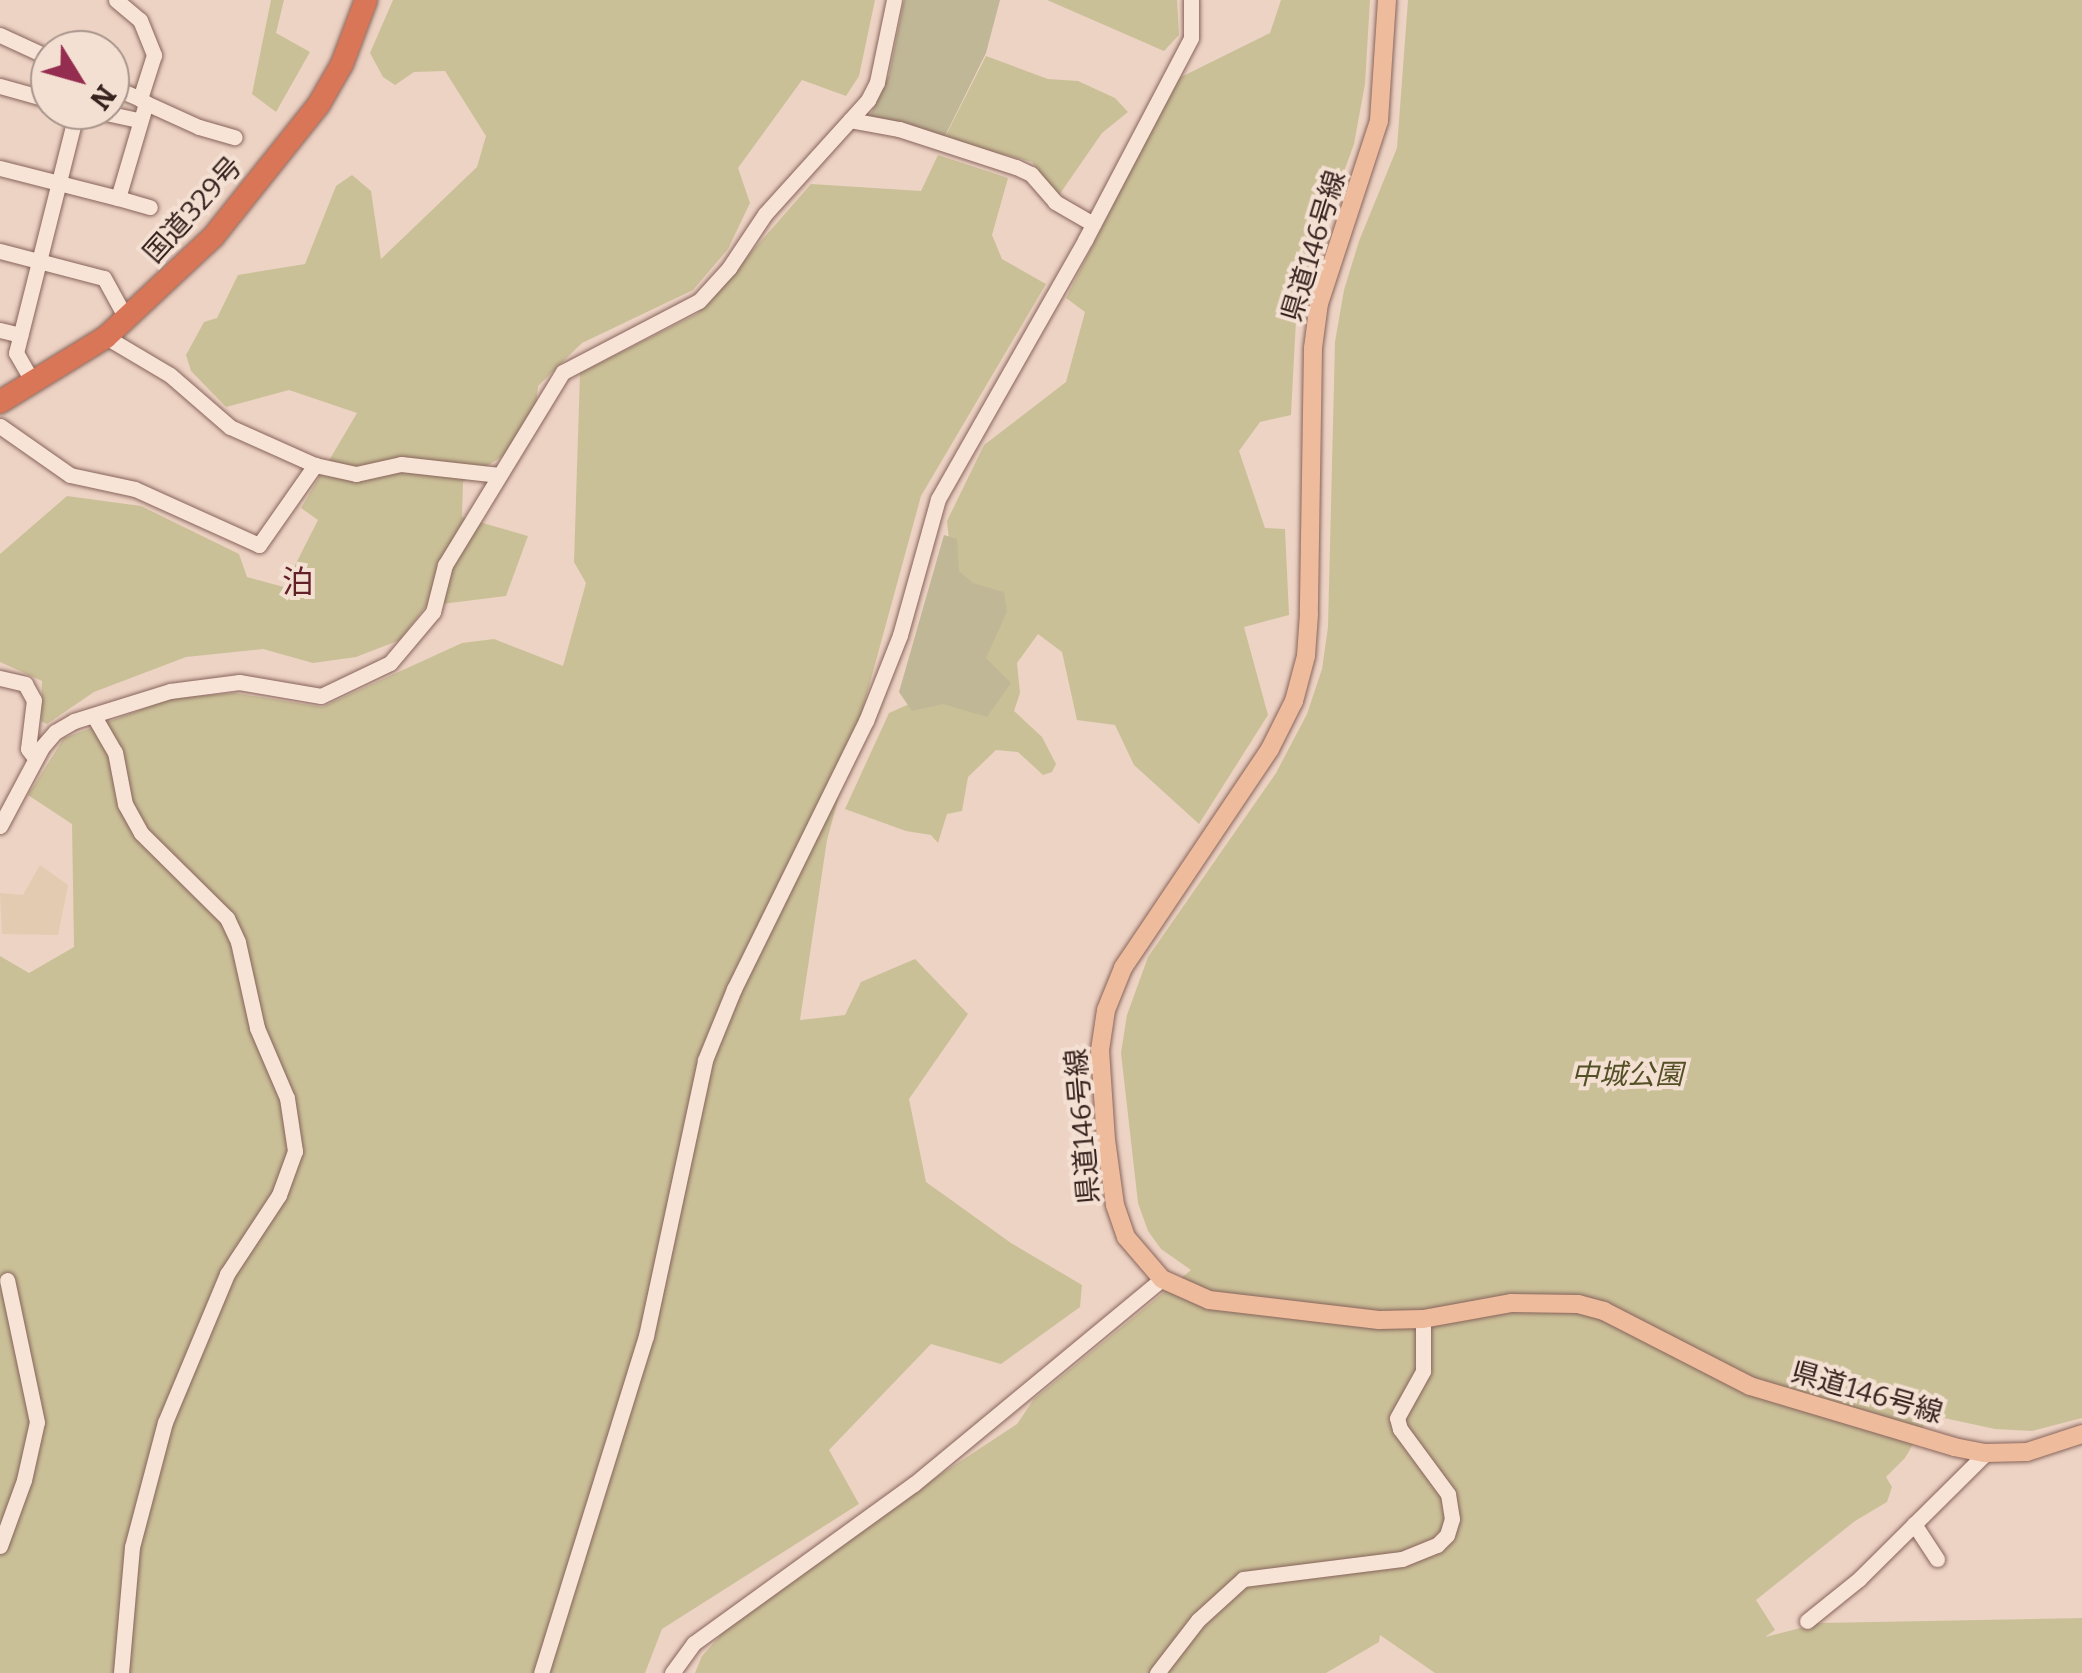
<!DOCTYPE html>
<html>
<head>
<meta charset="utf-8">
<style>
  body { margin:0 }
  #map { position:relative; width:2082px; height:1673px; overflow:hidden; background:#edd3c4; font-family:Bitter,"Noto Sans JP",serif }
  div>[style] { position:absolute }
  .farmland>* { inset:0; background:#e2cbb1 }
  .green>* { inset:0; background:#cac098 }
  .cemetery>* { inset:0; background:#c0b797 }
  .roads { filter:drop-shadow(0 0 2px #87645b) drop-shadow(0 0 2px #87645b) }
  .minor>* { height:15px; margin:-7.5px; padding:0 7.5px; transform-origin:7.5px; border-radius:7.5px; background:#f8e3d7 }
  .major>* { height:18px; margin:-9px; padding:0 9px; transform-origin:9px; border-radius:9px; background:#efbb9d }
  .highway>* { height:22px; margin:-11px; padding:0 11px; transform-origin:11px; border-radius:11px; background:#d97657 }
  span { translate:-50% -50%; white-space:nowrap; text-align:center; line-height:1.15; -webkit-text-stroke:8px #f4e0d3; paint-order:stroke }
  .street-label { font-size:28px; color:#37221e }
  .park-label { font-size:28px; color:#535026; font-style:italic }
  .quarter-label { font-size:32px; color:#621f27 }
  .north { position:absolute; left:30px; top:30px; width:100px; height:100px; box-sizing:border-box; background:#f4e0d3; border:2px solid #a8948b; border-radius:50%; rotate:127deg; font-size:28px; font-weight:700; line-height:40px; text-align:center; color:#37221e }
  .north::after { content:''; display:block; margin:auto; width:35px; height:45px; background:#942d4f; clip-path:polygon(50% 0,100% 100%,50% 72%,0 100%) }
</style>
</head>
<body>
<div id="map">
  <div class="farmland">
    <i style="clip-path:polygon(40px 865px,68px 885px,58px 935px,2px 934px,0 893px,23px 895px)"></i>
  </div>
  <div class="green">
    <i style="clip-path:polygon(271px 0,284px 0,276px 33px,310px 52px,276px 112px,252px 94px)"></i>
    <i style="clip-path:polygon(393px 0,875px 0,859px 76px,846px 96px,802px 80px,738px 168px,750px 203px,728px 249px,693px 290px,582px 343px,538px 386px,533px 436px,463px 482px,462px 517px,528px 536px,506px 596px,426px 606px,400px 640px,356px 657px,313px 663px,263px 649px,186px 657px,94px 692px,47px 724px,41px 721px,42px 681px,0 662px,0 554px,67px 496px,141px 506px,239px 554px,247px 577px,284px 587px,318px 520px,301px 508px,357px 413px,289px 390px,226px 407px,191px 371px,186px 355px,204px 322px,217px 318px,238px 275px,305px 264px,336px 186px,352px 175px,371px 191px,381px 259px,477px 167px,486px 136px,445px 71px,414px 72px,395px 85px,383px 77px,370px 53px)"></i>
    <i style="clip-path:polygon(1047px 0,1177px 0,1179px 35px,1164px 51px)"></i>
    <i style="clip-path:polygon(1281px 0,1370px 0,1365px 84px,1354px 144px,1297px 301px,1291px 415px,1260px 422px,1239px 451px,1265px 528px,1285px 529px,1289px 615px,1244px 627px,1268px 715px,1199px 824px,1134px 765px,1115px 725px,1077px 720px,1062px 652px,1038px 634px,1017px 663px,1020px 693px,1014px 711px,1042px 737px,1056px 764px,1052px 772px,1043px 775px,1018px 752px,996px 750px,968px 777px,962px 811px,947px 814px,938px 843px,931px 835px,906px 831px,845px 809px,889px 713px,934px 693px,976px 660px,953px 576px,947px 521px,984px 445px,1066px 382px,1085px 312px,1066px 298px,1177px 79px,1270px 33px)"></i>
    <i style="clip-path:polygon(1408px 0,2082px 0,2082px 1418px,2032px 1431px,1995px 1429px,1930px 1415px,1905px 1458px,1886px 1477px,1892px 1487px,1887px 1502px,1855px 1521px,1756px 1600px,1775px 1630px,1765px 1637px,1820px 1623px,2082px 1618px,2082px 1673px,1435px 1673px,1380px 1635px,1379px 1642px,1326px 1673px,695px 1673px,702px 1656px,735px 1619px,850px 1534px,1017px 1424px,1034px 1399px,1191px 1270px,1161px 1249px,1148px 1231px,1138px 1203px,1121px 1053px,1127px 1015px,1148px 957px,1276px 773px,1307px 714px,1322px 669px,1328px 627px,1335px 342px,1344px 290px,1359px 241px,1397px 148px)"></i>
    <i style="clip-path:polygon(986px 56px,1048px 79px,1078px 81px,1115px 98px,1128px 112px,1102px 133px,1057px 198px,1032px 162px,944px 139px)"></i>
    <i style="clip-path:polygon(938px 155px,1008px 178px,992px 235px,1002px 259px,1046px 284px,921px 496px,827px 840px,800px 1020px,845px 1015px,861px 982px,915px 959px,968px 1014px,909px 1099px,926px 1182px,1011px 1243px,1082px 1285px,1080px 1307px,1001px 1364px,931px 1344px,829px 1450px,859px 1504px,662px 1629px,645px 1673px,0 1673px,0 956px,29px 973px,74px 947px,72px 824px,28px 795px,64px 738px,173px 698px,235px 693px,322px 707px,462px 643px,494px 639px,563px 666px,586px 583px,574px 562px,580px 373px,697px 314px,811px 184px,921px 191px)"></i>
  </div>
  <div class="cemetery">
    <i style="clip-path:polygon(904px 0,1000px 0,986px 53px,942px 142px,869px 118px,889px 75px)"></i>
    <i style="clip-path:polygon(944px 535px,957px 539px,959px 571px,973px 583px,1004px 592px,1007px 612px,986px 658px,1011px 683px,987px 717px,943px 704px,912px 711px,899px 692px)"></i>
  </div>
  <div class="roads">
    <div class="minor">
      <i style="left:116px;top:0;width:31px;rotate:40deg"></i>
      <i style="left:140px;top:20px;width:38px;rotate:68deg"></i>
      <i style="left:154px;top:55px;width:46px;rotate:107.7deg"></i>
      <i style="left:140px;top:99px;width:7px;rotate:34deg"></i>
      <i style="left:146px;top:103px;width:99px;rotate:106.4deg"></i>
      <i style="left:118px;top:198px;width:33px;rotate:16deg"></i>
      <i style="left:0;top:35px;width:55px;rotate:24.7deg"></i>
      <i style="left:0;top:86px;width:52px;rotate:15.6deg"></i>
      <i style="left:110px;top:86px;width:33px;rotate:23deg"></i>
      <i style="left:146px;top:103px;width:58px;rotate:24.4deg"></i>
      <i style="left:199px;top:127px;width:37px;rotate:16deg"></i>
      <i style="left:92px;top:110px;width:47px;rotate:12.3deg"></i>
      <i style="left:850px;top:120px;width:50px;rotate:10.4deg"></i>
      <i style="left:899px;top:129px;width:123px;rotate:18deg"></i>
      <i style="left:1016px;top:167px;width:17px;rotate:25deg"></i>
      <i style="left:1031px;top:174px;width:37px;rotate:49deg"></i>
      <i style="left:1055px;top:202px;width:44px;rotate:30.1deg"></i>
      <i style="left:0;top:168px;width:122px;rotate:14.3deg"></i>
      <i style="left:0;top:251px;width:107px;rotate:14.6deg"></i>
      <i style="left:104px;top:278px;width:48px;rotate:61.3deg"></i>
      <i style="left:0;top:330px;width:21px;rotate:14deg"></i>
      <i style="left:106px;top:337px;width:74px;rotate:30.7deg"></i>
      <i style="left:170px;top:375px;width:79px;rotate:40.9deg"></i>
      <i style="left:230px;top:427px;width:93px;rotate:24.1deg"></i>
      <i style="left:315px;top:465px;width:42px;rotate:12.4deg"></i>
      <i style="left:356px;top:474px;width:46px;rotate:-12.5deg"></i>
      <i style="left:401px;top:464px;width:99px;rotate:6.4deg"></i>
      <i style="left:34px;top:384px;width:36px;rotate:-120deg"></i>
      <i style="left:16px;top:353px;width:251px;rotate:-75.9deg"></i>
      <i style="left:0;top:426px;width:85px;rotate:35deg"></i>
      <i style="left:70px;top:475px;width:66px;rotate:12.2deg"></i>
      <i style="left:135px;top:489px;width:136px;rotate:24.3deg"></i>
      <i style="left:259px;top:545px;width:98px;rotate:-55deg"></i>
      <i style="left:0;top:678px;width:26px;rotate:13deg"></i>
      <i style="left:25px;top:684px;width:18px;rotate:61deg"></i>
      <i style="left:34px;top:700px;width:49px;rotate:97deg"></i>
      <i style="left:28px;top:749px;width:11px;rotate:52deg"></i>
      <i style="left:95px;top:718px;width:39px;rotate:60deg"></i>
      <i style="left:115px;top:752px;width:53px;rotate:79.1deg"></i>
      <i style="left:125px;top:804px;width:33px;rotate:61deg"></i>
      <i style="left:141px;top:833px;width:121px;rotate:44.7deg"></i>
      <i style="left:227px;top:918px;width:26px;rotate:65deg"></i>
      <i style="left:238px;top:942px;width:88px;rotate:77.5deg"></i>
      <i style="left:257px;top:1028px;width:76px;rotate:66.8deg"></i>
      <i style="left:287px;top:1098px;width:54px;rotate:81.4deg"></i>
      <i style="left:295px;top:1151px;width:47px;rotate:110deg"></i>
      <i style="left:279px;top:1195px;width:95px;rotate:123.4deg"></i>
      <i style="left:227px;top:1274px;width:160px;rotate:112.7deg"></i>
      <i style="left:165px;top:1422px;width:129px;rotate:104.8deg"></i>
      <i style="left:132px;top:1547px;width:126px;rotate:95deg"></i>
      <i style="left:0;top:826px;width:89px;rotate:-62deg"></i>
      <i style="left:42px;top:747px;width:20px;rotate:-49deg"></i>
      <i style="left:55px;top:732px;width:22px;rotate:-30deg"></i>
      <i style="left:74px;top:721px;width:101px;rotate:-17.4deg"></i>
      <i style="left:170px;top:691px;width:70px;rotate:-7.4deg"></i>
      <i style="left:239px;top:682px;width:83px;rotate:9.7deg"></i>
      <i style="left:321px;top:696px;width:76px;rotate:-25.6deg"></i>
      <i style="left:390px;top:663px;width:67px;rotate:-49.9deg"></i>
      <i style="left:433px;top:612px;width:49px;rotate:-75.7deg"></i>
      <i style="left:445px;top:565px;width:226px;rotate:-58.6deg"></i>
      <i style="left:563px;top:372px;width:153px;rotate:-27.6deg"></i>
      <i style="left:699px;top:301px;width:45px;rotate:-47.7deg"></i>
      <i style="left:729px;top:268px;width:65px;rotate:-56.3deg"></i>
      <i style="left:765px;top:214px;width:154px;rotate:-47.9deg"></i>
      <i style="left:868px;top:100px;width:20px;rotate:-63deg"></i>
      <i style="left:877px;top:82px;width:84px;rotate:-78.3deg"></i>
      <i style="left:1914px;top:1524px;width:42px;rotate:56.7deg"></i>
      <i style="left:0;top:1546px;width:70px;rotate:-70deg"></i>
      <i style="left:24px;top:1480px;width:59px;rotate:-77.4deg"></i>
      <i style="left:37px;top:1422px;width:145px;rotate:-101.9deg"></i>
      <i style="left:1807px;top:1621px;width:67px;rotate:-38.9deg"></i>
      <i style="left:1859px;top:1579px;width:179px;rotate:-44.8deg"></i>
      <i style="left:541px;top:1673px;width:353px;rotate:-72.7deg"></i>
      <i style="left:646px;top:1336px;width:282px;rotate:-77.9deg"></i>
      <i style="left:705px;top:1060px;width:77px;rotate:-67.8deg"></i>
      <i style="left:734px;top:989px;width:299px;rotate:-63.8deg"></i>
      <i style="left:866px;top:721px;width:92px;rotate:-68.4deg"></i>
      <i style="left:900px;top:635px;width:141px;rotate:-74.4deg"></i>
      <i style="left:938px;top:499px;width:298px;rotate:-60.4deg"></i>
      <i style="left:1085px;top:240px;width:228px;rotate:-62.3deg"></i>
      <i style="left:1191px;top:38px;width:38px;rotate:-90deg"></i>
      <i style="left:672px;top:1673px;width:37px;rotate:-54deg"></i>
      <i style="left:694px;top:1643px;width:271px;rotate:-35.9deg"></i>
      <i style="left:914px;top:1484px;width:322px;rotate:-39.6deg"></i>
      <i style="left:1157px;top:1673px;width:67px;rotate:-52.3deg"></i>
      <i style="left:1198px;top:1620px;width:61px;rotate:-42.3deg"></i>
      <i style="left:1243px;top:1579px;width:160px;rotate:-7.2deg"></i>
      <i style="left:1402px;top:1559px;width:38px;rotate:-22deg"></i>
      <i style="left:1437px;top:1545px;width:14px;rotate:-45deg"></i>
      <i style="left:1447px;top:1535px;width:17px;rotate:-73deg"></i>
      <i style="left:1452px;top:1519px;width:25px;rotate:-99deg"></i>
      <i style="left:1448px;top:1494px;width:81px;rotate:-126.4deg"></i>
      <i style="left:1400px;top:1429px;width:11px;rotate:-105deg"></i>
      <i style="left:1397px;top:1418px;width:54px;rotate:-61deg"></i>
      <i style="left:1423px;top:1371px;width:52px;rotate:-90deg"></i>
    </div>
    <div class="major">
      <i style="left:1387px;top:0;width:121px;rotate:93.8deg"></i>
      <i style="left:1379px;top:121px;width:192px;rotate:108.2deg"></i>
      <i style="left:1319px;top:303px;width:45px;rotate:97.6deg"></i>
      <i style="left:1313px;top:348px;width:266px;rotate:90.9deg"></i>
      <i style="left:1309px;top:614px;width:42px;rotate:94.1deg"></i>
      <i style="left:1306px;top:656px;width:47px;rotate:104.9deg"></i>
      <i style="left:1294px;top:701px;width:54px;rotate:116.6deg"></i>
      <i style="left:1270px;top:749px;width:264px;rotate:123.9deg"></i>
      <i style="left:1123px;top:968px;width:45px;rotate:112deg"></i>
      <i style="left:1106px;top:1010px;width:40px;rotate:98.5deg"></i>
      <i style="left:1100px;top:1050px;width:90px;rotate:86.2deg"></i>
      <i style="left:1106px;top:1140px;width:66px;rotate:82.1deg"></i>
      <i style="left:1115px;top:1205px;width:34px;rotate:71deg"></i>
      <i style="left:1126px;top:1237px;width:55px;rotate:49.4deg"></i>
      <i style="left:1162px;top:1279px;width:51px;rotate:24.1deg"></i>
      <i style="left:1209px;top:1300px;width:171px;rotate:6.7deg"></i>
      <i style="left:1379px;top:1320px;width:44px;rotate:-1.3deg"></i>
      <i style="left:1423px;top:1319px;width:89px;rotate:-10.3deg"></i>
      <i style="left:1511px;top:1303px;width:67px;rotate:0.9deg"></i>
      <i style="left:1578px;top:1304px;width:27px;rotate:15deg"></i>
      <i style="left:1604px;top:1311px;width:164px;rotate:27.2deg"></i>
      <i style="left:1750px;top:1386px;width:213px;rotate:16.6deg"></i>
      <i style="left:1954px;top:1447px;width:33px;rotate:11deg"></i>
      <i style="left:1986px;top:1453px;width:41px;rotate:-1.4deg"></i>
      <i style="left:2027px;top:1452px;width:58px;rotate:-18.1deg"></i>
    </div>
    <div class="highway">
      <i style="left:0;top:402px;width:124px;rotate:-31.5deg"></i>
      <i style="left:106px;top:337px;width:146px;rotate:-43.1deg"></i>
      <i style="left:213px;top:237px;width:170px;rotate:-51.4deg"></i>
      <i style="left:319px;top:104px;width:46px;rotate:-60.1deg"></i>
      <i style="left:342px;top:64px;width:68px;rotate:-69.4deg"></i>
    </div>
  </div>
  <div class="street-label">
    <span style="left:193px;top:210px;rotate:-48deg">国道329号</span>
    <span style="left:1314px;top:246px;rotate:-73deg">県道146号線</span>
    <span style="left:1083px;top:1126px;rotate:-95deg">県道146号線</span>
    <span style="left:1867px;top:1393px;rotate:16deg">県道146号線</span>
  </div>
  <div class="park-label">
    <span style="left:1627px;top:1075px">中城公園</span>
  </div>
  <div class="quarter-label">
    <span style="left:298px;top:582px">泊</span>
  </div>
  <div class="north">N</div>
</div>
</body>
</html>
